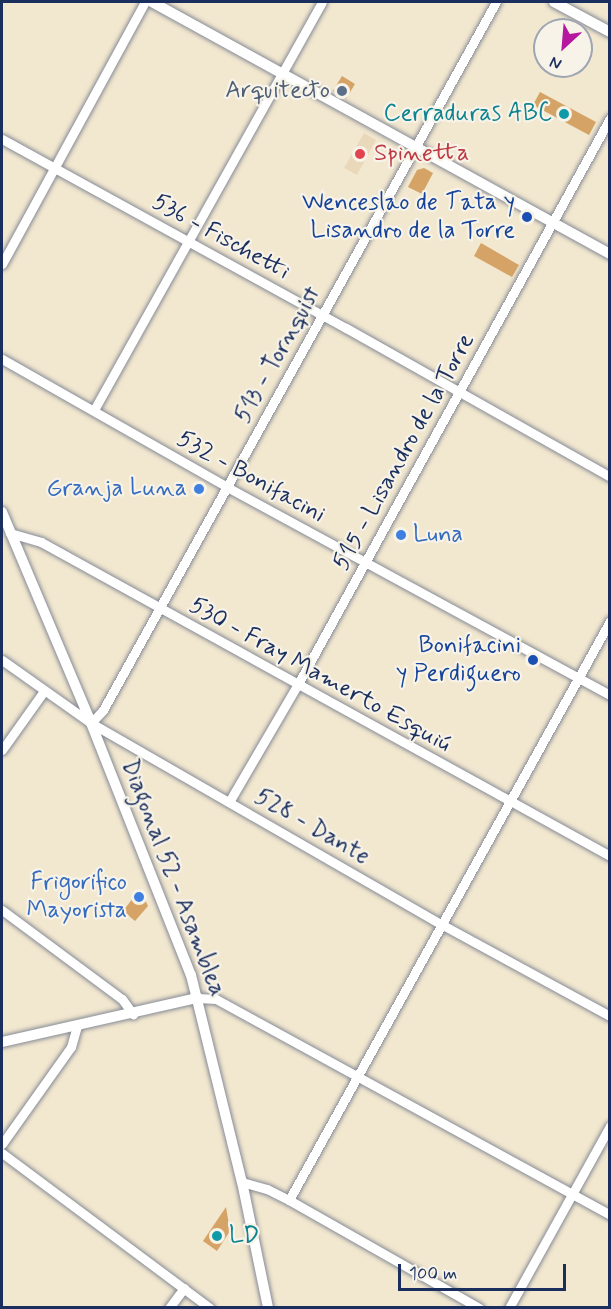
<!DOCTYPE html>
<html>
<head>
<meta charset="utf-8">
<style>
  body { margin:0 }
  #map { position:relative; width:611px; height:1309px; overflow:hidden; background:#f2e7cf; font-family:Mynerve,sans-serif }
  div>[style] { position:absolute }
  .built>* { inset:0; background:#ead8ba }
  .building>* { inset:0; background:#d5a365 }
  .roads { filter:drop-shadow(0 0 2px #868b96) drop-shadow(0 0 2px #868b96) }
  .minor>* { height:9px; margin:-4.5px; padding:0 4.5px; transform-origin:4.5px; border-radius:4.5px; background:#fff }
  .tertiary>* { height:10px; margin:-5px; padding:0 5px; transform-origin:5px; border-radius:5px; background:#fff }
  .dots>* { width:16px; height:16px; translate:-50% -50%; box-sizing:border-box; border:3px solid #f7f3e8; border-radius:50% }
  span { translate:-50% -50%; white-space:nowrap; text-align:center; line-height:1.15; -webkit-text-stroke:4.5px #f7f3e8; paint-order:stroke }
  .service-label { font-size:24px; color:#4e5e75 }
  .right { translate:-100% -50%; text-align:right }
  .culture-label { font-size:24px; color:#0d838f }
  .left { translate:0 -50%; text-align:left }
  .health-label { font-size:24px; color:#be3a42 }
  .transit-label { font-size:24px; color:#164399 }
  .street-label { font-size:24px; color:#1b2f5e }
  .shop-label { font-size:24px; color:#366cbe }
  .frame { position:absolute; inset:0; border:3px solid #1b2f5e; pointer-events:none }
  .north { position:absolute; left:533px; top:18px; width:60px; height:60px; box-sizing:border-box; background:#f7f3e8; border:2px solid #9fa5b1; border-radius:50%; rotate:206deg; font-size:16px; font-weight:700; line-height:24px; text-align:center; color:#1b2f5e }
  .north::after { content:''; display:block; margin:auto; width:21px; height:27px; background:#b5179e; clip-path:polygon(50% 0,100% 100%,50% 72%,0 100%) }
  .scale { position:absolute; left:398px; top:1264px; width:168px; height:27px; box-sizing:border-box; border:3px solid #1b2f5e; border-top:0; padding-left:8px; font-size:18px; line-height:21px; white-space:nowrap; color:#1b2f5e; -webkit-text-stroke:4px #f7f3e8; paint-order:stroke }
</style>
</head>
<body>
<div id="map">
  <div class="built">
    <i style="clip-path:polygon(364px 133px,376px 140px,357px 175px,344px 168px)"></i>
  </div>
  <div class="building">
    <i style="clip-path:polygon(342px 76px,355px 84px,346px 99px,333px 91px)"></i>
    <i style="clip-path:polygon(540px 92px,596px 122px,589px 135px,533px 105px)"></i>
    <i style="clip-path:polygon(424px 168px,433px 173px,422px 194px,408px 187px,417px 170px)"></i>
    <i style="clip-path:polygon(481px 243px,519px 265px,512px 277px,474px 256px)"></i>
    <i style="clip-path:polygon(140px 889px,148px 906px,135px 921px,123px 911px)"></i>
    <i style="clip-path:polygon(226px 1207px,230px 1231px,217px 1251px,203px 1241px)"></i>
  </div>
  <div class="roads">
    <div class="minor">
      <i style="left:2px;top:139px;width:393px;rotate:28.8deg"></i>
      <i style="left:346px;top:328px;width:303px;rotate:29.4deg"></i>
      <i style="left:2px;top:264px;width:298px;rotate:-61.4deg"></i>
      <i style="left:2px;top:359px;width:259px;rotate:29.6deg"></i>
      <i style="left:227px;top:487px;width:436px;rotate:28.5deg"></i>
      <i style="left:94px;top:410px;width:467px;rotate:-60.8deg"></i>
      <i style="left:10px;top:533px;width:32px;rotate:16deg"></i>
      <i style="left:41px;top:542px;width:650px;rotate:28.89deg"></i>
      <i style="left:2px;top:660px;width:109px;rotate:35.3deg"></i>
      <i style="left:91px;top:723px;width:404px;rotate:29.9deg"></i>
      <i style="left:441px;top:924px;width:192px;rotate:28.6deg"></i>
      <i style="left:91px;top:723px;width:18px;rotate:-47deg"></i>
      <i style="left:103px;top:710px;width:810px;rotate:-60.97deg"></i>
      <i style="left:2px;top:750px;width:72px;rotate:-54.6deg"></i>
      <i style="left:229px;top:802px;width:137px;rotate:-59.7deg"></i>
      <i style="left:298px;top:684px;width:646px;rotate:-61.13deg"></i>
      <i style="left:2px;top:910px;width:149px;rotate:36.6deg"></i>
      <i style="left:122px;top:999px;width:19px;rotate:54deg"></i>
      <i style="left:198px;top:998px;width:18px;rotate:3deg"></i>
      <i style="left:216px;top:999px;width:449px;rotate:28.7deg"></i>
      <i style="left:2px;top:1144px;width:119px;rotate:-54.6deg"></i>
      <i style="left:71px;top:1047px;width:22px;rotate:-74deg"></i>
      <i style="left:2px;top:1153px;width:259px;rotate:36.7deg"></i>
      <i style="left:242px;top:1182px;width:26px;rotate:16deg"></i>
      <i style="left:267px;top:1189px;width:25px;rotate:27deg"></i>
      <i style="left:289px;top:1200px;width:219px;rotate:29.6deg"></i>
      <i style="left:289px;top:1200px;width:662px;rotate:-61deg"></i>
      <i style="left:169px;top:1308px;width:25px;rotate:-53deg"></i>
      <i style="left:509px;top:1308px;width:208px;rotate:-61deg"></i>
    </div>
    <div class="tertiary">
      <i style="left:152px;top:2px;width:523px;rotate:28.82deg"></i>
      <i style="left:554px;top:2px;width:64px;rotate:28.2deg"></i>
      <i style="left:2px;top:512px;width:229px;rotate:67.1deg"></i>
      <i style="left:91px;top:723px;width:271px;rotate:68.4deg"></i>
      <i style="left:191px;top:975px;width:213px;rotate:76.2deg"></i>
      <i style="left:242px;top:1182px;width:129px;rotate:78.3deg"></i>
      <i style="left:2px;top:1042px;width:201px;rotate:-12.7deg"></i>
    </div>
  </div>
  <div class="dots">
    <i style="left:342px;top:91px;background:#5c6f8a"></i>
    <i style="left:564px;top:114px;background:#0f9aa8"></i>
    <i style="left:360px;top:154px;background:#e0444e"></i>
    <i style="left:527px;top:217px;background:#1a4fb4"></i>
    <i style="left:199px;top:489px;background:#3f7fe0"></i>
    <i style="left:401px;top:535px;background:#3f7fe0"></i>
    <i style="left:533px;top:660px;background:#1a4fb4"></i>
    <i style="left:139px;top:897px;background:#3f7fe0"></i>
    <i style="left:217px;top:1236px;background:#0f9aa8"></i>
  </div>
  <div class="service-label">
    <span class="right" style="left:330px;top:91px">Arquitecto</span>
  </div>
  <div class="culture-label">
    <span class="right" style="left:552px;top:114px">Cerraduras ABC</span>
    <span class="left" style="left:229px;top:1236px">LD</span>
  </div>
  <div class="health-label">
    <span class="left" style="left:374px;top:154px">Spinetta</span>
  </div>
  <div class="transit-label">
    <span class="right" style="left:515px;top:217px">Wenceslao de Tata y<br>Lisandro de la Torre</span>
    <span class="right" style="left:521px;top:660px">Bonifacini<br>y Perdiguero</span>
  </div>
  <div class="street-label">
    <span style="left:221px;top:237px;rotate:29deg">536 - Fischetti</span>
    <span style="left:278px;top:355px;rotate:-61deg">513 - Tornquist</span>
    <span style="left:404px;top:452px;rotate:-61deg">515 - Lisandro de la Torre</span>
    <span style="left:251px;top:477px;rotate:29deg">532 - Bonifacini</span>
    <span style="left:320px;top:675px;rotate:29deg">530 - Fray Mamerto Esquiú</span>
    <span style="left:312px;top:827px;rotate:30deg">528 - Dante</span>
    <span style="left:173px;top:878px;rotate:69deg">Diagonal 52 - Asamblea</span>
  </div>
  <div class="shop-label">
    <span class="right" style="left:187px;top:489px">Granja Luna</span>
    <span class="left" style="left:413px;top:535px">Luna</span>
    <span class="right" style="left:127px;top:897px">Frigorifico<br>Mayorista</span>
  </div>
  <div class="frame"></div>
  <div class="north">N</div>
  <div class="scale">100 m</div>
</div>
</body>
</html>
